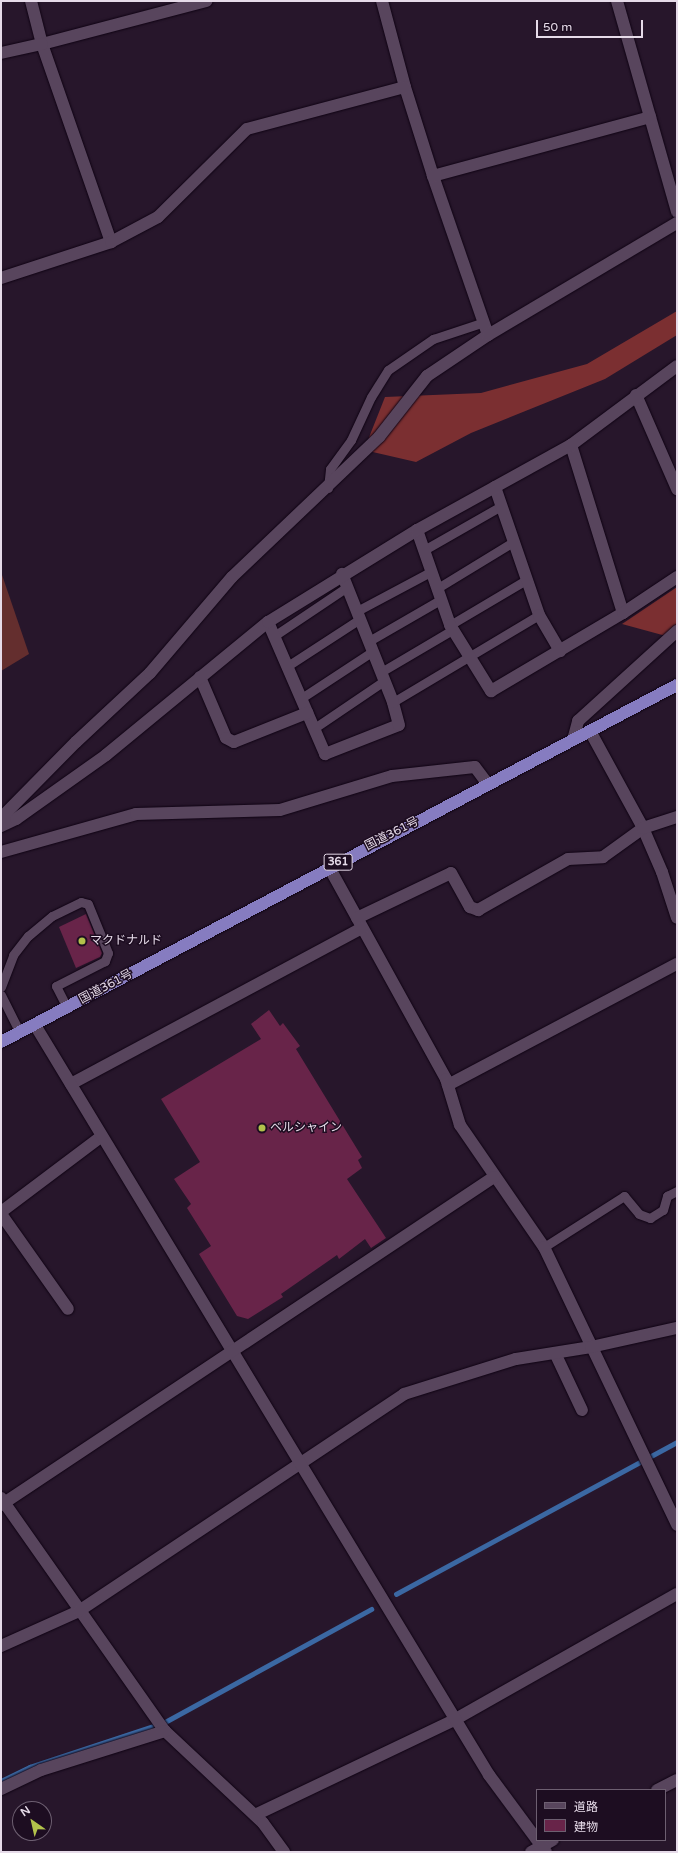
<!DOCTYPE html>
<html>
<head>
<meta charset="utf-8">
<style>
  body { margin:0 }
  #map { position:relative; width:678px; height:1853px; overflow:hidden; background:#27162b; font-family:"Varela Round","Noto Sans JP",sans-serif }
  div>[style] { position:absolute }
  .green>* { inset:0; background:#642e2e }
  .forest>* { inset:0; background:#7b2f31 }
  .stream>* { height:4.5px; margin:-2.25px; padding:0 2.25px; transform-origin:2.25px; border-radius:2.25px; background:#3b68a3 }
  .building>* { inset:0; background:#682449 }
  .roads { filter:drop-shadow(0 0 1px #0f0313) drop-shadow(0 0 1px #0f0313) }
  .service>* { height:9px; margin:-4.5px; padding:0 4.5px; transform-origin:4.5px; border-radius:4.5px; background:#58455d }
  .minor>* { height:12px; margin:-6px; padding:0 6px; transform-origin:6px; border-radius:6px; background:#58455d }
  .tertiary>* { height:12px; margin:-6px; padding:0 6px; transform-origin:6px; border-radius:6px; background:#58455d }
  .trunk>* { height:12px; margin:-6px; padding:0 6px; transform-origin:6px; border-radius:6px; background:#867cc0 }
  .dots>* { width:11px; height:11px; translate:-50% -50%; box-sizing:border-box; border:2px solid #1d0d21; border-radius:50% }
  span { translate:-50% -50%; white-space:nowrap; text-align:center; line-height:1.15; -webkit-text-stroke:3px #1d0d21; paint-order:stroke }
  .shield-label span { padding:1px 3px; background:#1d0d21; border:1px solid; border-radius:3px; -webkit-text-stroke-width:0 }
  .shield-label { font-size:11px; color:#e6dbe9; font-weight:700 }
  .street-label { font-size:12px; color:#e6dbe9 }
  .poi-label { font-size:12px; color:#e6dbe9 }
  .left { translate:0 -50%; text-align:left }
  .frame { position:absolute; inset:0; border:2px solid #e6dbe9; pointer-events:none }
  .legend { position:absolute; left:536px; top:1789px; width:130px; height:52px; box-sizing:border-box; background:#1d0d21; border:1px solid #6d5f71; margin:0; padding:5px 7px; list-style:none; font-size:12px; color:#e6dbe9 }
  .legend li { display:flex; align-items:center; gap:8px; height:20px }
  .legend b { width:20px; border:1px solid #6d5f71 }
  .north { position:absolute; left:12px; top:1801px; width:40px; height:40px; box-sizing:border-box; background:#1d0d21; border:1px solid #6d5f71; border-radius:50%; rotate:326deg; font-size:11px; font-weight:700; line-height:16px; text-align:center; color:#e6dbe9 }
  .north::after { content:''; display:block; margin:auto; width:14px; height:18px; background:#b2c24b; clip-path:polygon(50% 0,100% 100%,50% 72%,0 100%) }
  .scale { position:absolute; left:536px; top:20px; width:107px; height:18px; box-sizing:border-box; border:2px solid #e6dbe9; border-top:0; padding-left:5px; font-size:12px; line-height:14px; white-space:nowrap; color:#e6dbe9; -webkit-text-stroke:3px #1d0d21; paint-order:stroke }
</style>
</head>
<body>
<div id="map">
  <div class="green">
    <i style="clip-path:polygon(1px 572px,29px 654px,1px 671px)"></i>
  </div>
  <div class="forest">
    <i style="clip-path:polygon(677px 311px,677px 335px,605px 379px,471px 433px,416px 462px,364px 450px,385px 397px,481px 393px,587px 364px)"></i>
    <i style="clip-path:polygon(677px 587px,677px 639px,622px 624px)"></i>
  </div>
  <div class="stream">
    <i style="left:396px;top:1594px;width:319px;rotate:-28.4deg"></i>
    <i style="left:1px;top:1781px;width:32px;rotate:-26deg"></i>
    <i style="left:30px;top:1767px;width:142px;rotate:-18.4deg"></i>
    <i style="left:165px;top:1722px;width:235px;rotate:-28.7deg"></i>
  </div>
  <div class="building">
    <i style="clip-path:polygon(86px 914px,102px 953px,100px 957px,76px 968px,59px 927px)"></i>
    <i style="clip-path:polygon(269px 1010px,280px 1026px,283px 1023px,300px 1046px,296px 1049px,362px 1157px,358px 1160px,362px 1168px,347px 1179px,386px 1238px,371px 1248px,365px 1239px,339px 1259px,337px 1255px,281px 1294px,283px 1297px,248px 1319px,237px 1316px,199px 1254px,211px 1246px,187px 1208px,191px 1204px,174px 1179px,200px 1162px,161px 1099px,261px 1039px,251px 1024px)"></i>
  </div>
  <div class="roads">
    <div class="service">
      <i style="left:328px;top:488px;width:19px;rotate:-84deg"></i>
      <i style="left:330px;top:469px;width:36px;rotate:-54deg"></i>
      <i style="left:351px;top:440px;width:47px;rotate:-65.1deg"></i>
      <i style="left:371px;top:397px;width:32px;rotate:-58deg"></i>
      <i style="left:388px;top:370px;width:55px;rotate:-34.6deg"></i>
      <i style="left:433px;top:339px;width:54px;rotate:-18.4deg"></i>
      <i style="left:424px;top:550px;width:89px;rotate:-29.7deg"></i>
      <i style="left:436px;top:589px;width:90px;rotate:-31.4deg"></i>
      <i style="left:357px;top:611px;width:83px;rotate:-28.1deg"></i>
      <i style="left:450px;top:625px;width:88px;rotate:-30.6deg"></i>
      <i style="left:274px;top:636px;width:88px;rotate:-33.9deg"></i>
      <i style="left:369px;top:641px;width:82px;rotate:-30deg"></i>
      <i style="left:286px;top:667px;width:88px;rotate:-33deg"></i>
      <i style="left:381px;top:672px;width:82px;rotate:-30.6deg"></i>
      <i style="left:300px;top:699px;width:87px;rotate:-33.3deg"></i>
      <i style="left:393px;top:702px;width:170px;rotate:-30.8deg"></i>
      <i style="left:313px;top:729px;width:86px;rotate:-34.1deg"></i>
      <i style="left:1px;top:987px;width:34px;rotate:-69deg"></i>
      <i style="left:13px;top:955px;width:24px;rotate:-52deg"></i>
      <i style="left:28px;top:936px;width:31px;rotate:-40deg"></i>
      <i style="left:52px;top:916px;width:32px;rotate:-26deg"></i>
      <i style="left:81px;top:902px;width:7px;rotate:16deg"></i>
      <i style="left:88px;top:904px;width:53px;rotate:67.8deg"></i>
      <i style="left:108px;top:953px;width:9px;rotate:111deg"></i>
      <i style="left:105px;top:961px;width:55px;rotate:153deg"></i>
      <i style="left:56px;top:986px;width:25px;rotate:63deg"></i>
      <i style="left:1px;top:995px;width:42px;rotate:63.4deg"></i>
      <i style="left:544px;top:1247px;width:95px;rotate:-32.5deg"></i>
      <i style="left:624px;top:1196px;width:23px;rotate:50deg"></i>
      <i style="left:639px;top:1214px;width:12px;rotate:20deg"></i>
      <i style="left:650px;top:1218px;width:15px;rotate:-32deg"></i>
      <i style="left:663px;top:1210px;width:15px;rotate:-74deg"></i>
      <i style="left:667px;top:1196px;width:11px;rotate:-27deg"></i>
    </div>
    <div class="minor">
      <i style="left:31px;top:1px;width:44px;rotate:75.7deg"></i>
      <i style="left:42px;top:44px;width:210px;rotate:70.8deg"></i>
      <i style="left:382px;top:1px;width:89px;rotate:75deg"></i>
      <i style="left:405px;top:87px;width:93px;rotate:72.5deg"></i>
      <i style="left:433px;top:176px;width:168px;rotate:70.9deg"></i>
      <i style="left:617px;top:1px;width:219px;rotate:74.1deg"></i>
      <i style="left:42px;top:44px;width:170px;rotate:-14.7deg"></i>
      <i style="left:433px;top:176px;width:225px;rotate:-15.2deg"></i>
      <i style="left:1px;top:278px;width:116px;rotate:-18.1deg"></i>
      <i style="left:111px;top:242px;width:53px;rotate:-28deg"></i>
      <i style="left:158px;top:217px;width:125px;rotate:-44.7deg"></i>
      <i style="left:247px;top:129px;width:163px;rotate:-14.9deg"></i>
      <i style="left:636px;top:395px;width:103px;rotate:66.4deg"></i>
      <i style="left:571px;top:445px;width:176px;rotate:72.8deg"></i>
      <i style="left:495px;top:487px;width:135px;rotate:71deg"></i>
      <i style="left:539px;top:615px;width:42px;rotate:59.7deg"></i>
      <i style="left:417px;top:530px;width:101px;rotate:70.8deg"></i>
      <i style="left:450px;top:625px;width:78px;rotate:58.2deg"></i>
      <i style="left:491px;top:691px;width:153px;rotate:-30.6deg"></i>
      <i style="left:623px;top:613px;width:65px;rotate:-33.7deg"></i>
      <i style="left:268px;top:622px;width:144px;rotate:66.6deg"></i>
      <i style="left:325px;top:754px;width:79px;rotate:-21.4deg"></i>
      <i style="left:399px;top:725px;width:24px;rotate:-105deg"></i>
      <i style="left:393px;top:702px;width:138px;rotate:-111.7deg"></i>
      <i style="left:200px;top:677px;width:66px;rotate:66.9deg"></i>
      <i style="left:226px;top:738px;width:9px;rotate:27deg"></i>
      <i style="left:234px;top:742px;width:79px;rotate:-21.7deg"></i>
      <i style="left:590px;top:731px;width:111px;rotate:61.3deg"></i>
      <i style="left:643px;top:828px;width:48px;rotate:66.6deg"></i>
      <i style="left:662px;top:872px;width:48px;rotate:71.9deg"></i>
      <i style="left:573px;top:740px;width:20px;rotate:-75deg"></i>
      <i style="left:578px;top:721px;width:134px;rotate:-42.3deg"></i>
      <i style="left:1px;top:826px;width:17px;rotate:-25deg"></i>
      <i style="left:16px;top:819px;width:110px;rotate:-35.4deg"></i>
      <i style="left:106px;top:755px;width:210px;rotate:-39.4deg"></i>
      <i style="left:268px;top:622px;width:175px;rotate:-31.7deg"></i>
      <i style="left:417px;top:530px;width:176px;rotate:-28.9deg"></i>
      <i style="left:571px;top:445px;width:132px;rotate:-36.7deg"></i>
      <i style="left:1px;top:852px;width:140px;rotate:-15.7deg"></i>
      <i style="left:136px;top:814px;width:144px;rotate:-1.6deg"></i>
      <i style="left:280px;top:810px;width:117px;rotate:-16.9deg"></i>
      <i style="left:392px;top:776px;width:83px;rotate:-6.2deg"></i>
      <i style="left:475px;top:767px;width:21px;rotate:53deg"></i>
      <i style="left:329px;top:867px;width:242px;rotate:61.1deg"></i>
      <i style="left:446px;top:1079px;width:48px;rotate:73.1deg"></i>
      <i style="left:460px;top:1125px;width:148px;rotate:55.5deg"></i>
      <i style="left:544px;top:1247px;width:308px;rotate:64.4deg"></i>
      <i style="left:357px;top:918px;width:104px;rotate:-25.6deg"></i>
      <i style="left:451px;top:873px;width:39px;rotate:61deg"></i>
      <i style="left:470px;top:907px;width:9px;rotate:21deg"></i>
      <i style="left:478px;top:910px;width:103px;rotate:-29.5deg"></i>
      <i style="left:568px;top:859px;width:35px;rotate:-3deg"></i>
      <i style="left:603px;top:857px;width:49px;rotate:-35.9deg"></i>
      <i style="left:643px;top:828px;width:36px;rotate:-18deg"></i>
      <i style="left:71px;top:1084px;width:330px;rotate:-28.2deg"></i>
      <i style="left:448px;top:1085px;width:259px;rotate:-27.9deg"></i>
      <i style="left:1px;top:1212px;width:126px;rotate:-37deg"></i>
      <i style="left:1px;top:1214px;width:116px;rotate:54.8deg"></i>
      <i style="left:555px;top:1353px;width:63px;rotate:64.7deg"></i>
      <i style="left:1px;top:1498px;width:285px;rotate:54.9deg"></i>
      <i style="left:165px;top:1731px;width:134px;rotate:43.2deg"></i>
      <i style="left:263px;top:1823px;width:36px;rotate:54deg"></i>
      <i style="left:1px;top:1646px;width:85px;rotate:-24.2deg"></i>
      <i style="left:79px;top:1611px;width:391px;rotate:-33.7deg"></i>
      <i style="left:404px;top:1394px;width:117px;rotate:-17.4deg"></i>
      <i style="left:516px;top:1359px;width:76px;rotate:-9.1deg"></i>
      <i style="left:591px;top:1347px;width:88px;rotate:-12.5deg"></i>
      <i style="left:1px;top:1789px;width:44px;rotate:-25.4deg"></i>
      <i style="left:41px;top:1770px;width:130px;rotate:-17.5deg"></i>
      <i style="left:657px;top:1790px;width:22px;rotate:-27deg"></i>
      <i style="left:255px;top:1815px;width:221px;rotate:-25.5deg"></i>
      <i style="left:454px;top:1720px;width:256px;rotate:-29.5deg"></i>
      <i style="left:531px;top:1852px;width:25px;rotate:-29deg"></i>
    </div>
    <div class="tertiary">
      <i style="left:1px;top:53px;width:42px;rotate:-12.4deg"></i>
      <i style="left:1px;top:818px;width:107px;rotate:-45.4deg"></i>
      <i style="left:76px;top:742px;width:101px;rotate:-43deg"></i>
      <i style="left:150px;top:673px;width:126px;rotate:-49.5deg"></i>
      <i style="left:232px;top:577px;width:203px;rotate:-43.6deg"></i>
      <i style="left:379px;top:437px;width:78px;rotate:-51.8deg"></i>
      <i style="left:427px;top:376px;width:73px;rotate:-33.9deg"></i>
      <i style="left:488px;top:335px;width:220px;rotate:-30.7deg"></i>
      <i style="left:35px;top:1025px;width:877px;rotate:58.81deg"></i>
      <i style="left:489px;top:1775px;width:96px;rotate:53.5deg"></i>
      <i style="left:1px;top:1505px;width:592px;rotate:-33.64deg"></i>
    </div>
    <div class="trunk">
      <i style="left:1px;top:1042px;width:764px;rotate:-27.84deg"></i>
    </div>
  </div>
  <div class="dots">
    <i style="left:82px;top:941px;background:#b2c24b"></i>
    <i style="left:262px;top:1128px;background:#b2c24b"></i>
  </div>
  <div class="shield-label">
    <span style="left:338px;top:862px">361</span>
  </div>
  <div class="street-label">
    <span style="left:392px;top:834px;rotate:-27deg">国道361号</span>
    <span style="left:106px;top:987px;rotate:-28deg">国道361号</span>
  </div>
  <div class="poi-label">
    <span class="left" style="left:90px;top:941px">マクドナルド</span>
    <span class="left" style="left:270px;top:1128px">ベルシャイン</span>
  </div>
  <div class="frame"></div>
  <ul class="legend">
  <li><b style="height:5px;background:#58455d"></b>道路</li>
  <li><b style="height:11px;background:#682449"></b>建物</li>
  </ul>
  <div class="north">N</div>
  <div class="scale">50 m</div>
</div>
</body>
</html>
